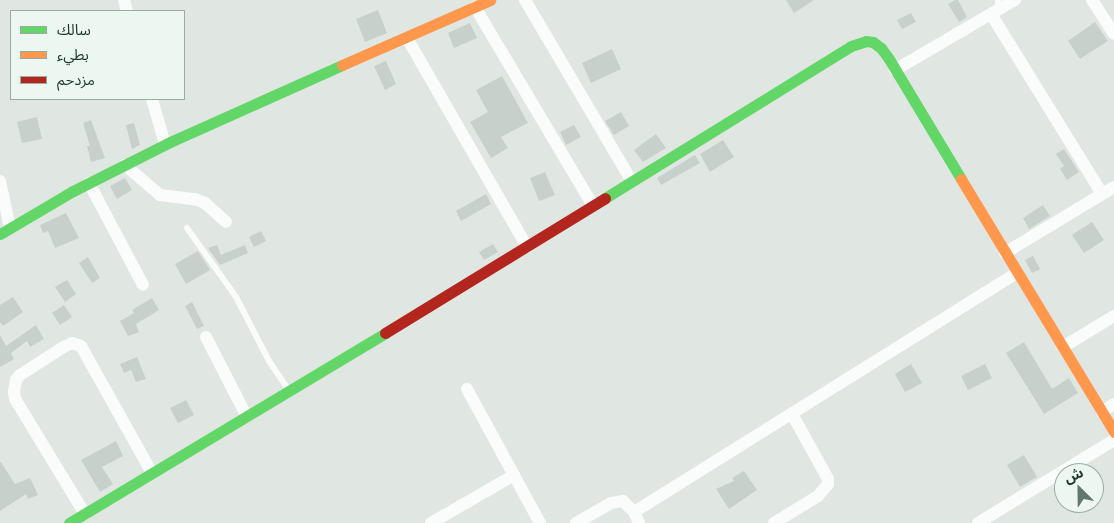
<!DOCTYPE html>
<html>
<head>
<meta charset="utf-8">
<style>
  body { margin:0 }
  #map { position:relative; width:1114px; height:523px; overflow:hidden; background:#e0e7e3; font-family:"Open Sans","Noto Sans Arabic",sans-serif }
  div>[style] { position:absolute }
  .building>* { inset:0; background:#c8d0cc }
  .lane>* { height:6px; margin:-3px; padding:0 3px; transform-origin:3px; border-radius:3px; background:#fafbfb }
  .street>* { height:12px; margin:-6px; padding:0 6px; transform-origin:6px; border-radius:6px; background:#fafbfb }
  .fast>* { height:11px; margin:-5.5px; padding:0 5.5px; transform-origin:5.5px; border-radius:5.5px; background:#63d668 }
  .slow>* { height:11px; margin:-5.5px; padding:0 5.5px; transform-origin:5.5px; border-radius:5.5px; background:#ff974d }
  .jam>* { height:11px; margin:-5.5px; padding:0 5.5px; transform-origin:5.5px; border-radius:5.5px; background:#b3261e }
  span { translate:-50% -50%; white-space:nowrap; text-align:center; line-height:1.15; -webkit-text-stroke:5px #edf7f1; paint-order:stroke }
  .legend { position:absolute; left:10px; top:10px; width:175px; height:90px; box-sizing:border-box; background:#edf7f1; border:1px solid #9aaba4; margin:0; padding:6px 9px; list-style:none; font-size:15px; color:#1d3a30 }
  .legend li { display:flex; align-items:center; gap:10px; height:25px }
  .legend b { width:25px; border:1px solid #9aaba4 }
  .north { position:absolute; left:1054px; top:463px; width:50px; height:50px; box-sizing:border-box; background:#edf7f1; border:1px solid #9aaba4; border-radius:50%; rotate:337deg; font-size:14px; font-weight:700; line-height:20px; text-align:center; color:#1d3a30 }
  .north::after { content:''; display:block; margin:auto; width:18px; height:22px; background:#61776f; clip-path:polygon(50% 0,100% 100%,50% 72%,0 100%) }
</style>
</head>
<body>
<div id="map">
  <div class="building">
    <i style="clip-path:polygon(786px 0,814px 0,794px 13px)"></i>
    <i style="clip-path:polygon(955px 0,958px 0,967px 17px,959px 22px,948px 4px)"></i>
    <i style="clip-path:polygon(378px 10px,387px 33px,365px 42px,356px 19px)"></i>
    <i style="clip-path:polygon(911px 13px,916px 22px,902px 29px,897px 20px)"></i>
    <i style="clip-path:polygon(1095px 22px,1108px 41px,1080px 59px,1068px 41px)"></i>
    <i style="clip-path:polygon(470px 23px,477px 38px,454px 48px,448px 33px)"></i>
    <i style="clip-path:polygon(612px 49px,621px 69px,591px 83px,582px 63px)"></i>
    <i style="clip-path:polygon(386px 61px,396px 84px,385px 90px,374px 66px)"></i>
    <i style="clip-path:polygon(502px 76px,528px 123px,501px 137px,508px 148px,491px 158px,470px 122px,488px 112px,476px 90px)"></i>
    <i style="clip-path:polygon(621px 112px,629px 126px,614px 135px,605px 121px)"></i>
    <i style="clip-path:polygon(37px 117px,42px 139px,22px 143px,17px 122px)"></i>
    <i style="clip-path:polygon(91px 120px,105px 158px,91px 162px,87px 146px,90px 146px,83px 123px)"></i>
    <i style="clip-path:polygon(134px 123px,140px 145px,132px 149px,126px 125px)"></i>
    <i style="clip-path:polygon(574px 125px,581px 137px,566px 145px,560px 132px)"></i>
    <i style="clip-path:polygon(656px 134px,666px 148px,643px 162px,634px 150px)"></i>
    <i style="clip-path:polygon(723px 140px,734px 157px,710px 172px,700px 154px)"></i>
    <i style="clip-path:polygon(1064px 149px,1079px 172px,1067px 180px,1060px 169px,1064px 166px,1056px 154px)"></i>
    <i style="clip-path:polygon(695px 155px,700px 163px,661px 185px,657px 178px)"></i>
    <i style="clip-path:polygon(545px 172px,555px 195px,539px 201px,530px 178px)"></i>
    <i style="clip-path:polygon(125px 178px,132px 190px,117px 199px,110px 186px)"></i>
    <i style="clip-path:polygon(486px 194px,491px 204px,461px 221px,456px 211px)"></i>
    <i style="clip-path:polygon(1043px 205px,1050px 216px,1029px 229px,1023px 218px)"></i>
    <i style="clip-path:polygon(66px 213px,79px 238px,55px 248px,48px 231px,43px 233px,40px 225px)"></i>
    <i style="clip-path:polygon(1092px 222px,1104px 240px,1084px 253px,1072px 235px)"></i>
    <i style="clip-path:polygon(261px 231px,266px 241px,254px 247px,249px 237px)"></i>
    <i style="clip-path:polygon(493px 244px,498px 252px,484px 260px,479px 252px)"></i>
    <i style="clip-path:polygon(217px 245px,221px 255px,245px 245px,248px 253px,220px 265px,208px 248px)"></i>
    <i style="clip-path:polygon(198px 251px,210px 270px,186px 284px,175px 264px)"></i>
    <i style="clip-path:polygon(1033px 256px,1040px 269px,1032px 273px,1025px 260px)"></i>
    <i style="clip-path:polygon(88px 257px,100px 278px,92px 283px,79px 263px)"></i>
    <i style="clip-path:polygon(67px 280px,76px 294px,65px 302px,55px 287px)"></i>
    <i style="clip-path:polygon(13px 297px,23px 312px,3px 326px,0 322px,0 305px)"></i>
    <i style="clip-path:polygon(152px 298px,159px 310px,136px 324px,139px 332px,128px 336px,120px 321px,134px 313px,132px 310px)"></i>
    <i style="clip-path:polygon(192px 302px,204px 326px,197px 329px,185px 306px)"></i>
    <i style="clip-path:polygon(64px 305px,72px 317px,60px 325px,52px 313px)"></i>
    <i style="clip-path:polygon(36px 325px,44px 339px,30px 347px,27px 341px,11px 353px,14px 359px,0 367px,0 335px,6px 346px)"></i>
    <i style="clip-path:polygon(1024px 342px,1052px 389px,1069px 378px,1078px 393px,1044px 414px,1006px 353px)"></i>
    <i style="clip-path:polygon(137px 357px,146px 379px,136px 382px,131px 370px,124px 373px,120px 364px)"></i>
    <i style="clip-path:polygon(911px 364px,922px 383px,905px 392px,895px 374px)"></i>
    <i style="clip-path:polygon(985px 364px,992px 378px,968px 390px,961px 376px)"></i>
    <i style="clip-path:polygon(186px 400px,194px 415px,178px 423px,170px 408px)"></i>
    <i style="clip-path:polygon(116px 441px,123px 456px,102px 467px,113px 484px,100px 492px,81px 460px)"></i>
    <i style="clip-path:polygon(1024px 455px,1037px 477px,1020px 487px,1007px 465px)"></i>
    <i style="clip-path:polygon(0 461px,15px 484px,30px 478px,38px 495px,28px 499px,26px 494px,0 511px)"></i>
    <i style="clip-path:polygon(744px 471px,757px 490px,729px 509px,716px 489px,734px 481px,732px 478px)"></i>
  </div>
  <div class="lane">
    <i style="left:998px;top:0;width:10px;rotate:90deg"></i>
    <i style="left:187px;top:228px;width:85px;rotate:54.6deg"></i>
    <i style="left:236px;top:297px;width:72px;rotate:62.7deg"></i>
    <i style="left:269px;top:361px;width:34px;rotate:56deg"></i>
  </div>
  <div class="street">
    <i style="left:124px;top:0;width:11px;rotate:75deg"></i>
    <i style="left:525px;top:0;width:211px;rotate:59.5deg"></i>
    <i style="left:1092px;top:0;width:40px;rotate:57.1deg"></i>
    <i style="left:475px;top:7px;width:231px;rotate:59.3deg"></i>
    <i style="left:991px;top:14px;width:211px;rotate:58.3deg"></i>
    <i style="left:407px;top:38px;width:241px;rotate:60.1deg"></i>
    <i style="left:895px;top:70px;width:139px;rotate:-30.3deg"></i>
    <i style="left:152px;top:99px;width:47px;rotate:73.9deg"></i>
    <i style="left:125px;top:165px;width:46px;rotate:40.6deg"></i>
    <i style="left:160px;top:195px;width:35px;rotate:7deg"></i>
    <i style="left:195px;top:199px;width:11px;rotate:22deg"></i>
    <i style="left:205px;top:203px;width:28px;rotate:42deg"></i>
    <i style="left:0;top:181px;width:48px;rotate:78deg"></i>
    <i style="left:89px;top:183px;width:115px;rotate:62.1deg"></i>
    <i style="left:1005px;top:253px;width:127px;rotate:-31.2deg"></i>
    <i style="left:206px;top:337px;width:88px;rotate:62.9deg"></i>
    <i style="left:1063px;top:347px;width:60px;rotate:-31.3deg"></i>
    <i style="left:467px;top:389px;width:153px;rotate:61.4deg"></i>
    <i style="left:1102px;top:412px;width:14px;rotate:-34deg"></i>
    <i style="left:85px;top:514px;width:135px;rotate:-121.3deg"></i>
    <i style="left:15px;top:399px;width:7px;rotate:-98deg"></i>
    <i style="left:14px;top:392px;width:12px;rotate:-81deg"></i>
    <i style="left:16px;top:380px;width:6px;rotate:-51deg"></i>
    <i style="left:20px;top:375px;width:50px;rotate:-32.7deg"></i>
    <i style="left:62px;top:348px;width:11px;rotate:-27deg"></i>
    <i style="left:72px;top:343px;width:9px;rotate:18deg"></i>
    <i style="left:81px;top:346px;width:145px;rotate:60.8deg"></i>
    <i style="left:431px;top:523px;width:96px;rotate:-30deg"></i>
    <i style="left:576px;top:523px;width:40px;rotate:-29.7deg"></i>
    <i style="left:611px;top:503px;width:12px;rotate:-9deg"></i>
    <i style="left:623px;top:501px;width:16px;rotate:45deg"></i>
    <i style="left:639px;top:523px;width:12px;rotate:-114deg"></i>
    <i style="left:634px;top:512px;width:451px;rotate:-32deg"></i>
    <i style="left:774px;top:523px;width:52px;rotate:-31.5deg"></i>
    <i style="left:818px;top:496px;width:16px;rotate:-50deg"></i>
    <i style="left:828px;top:484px;width:5px;rotate:-90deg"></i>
    <i style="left:828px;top:479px;width:74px;rotate:-119deg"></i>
    <i style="left:978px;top:523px;width:159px;rotate:-31.4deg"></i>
  </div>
  <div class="fast">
    <i style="left:605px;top:198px;width:289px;rotate:-31.7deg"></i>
    <i style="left:851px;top:46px;width:16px;rotate:-18deg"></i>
    <i style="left:866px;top:41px;width:7px;rotate:8deg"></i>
    <i style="left:873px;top:42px;width:10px;rotate:37deg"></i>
    <i style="left:881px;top:48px;width:14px;rotate:54deg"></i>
    <i style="left:889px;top:59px;width:140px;rotate:59deg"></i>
    <i style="left:0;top:234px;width:85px;rotate:-30.5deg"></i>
    <i style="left:73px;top:191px;width:109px;rotate:-26.8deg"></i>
    <i style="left:170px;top:142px;width:188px;rotate:-24.1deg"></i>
    <i style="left:69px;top:523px;width:369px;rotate:-31deg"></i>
  </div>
  <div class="slow">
    <i style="left:342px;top:65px;width:162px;rotate:-23.7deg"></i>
    <i style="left:961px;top:179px;width:296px;rotate:58.8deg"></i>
  </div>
  <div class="jam">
    <i style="left:385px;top:333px;width:258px;rotate:-31.5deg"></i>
  </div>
  <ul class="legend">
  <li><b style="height:6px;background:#63d668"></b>سالك</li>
  <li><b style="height:6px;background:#ff974d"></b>بطيء</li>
  <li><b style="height:6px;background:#b3261e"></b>مزدحم</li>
  </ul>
  <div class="north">ش</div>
</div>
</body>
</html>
